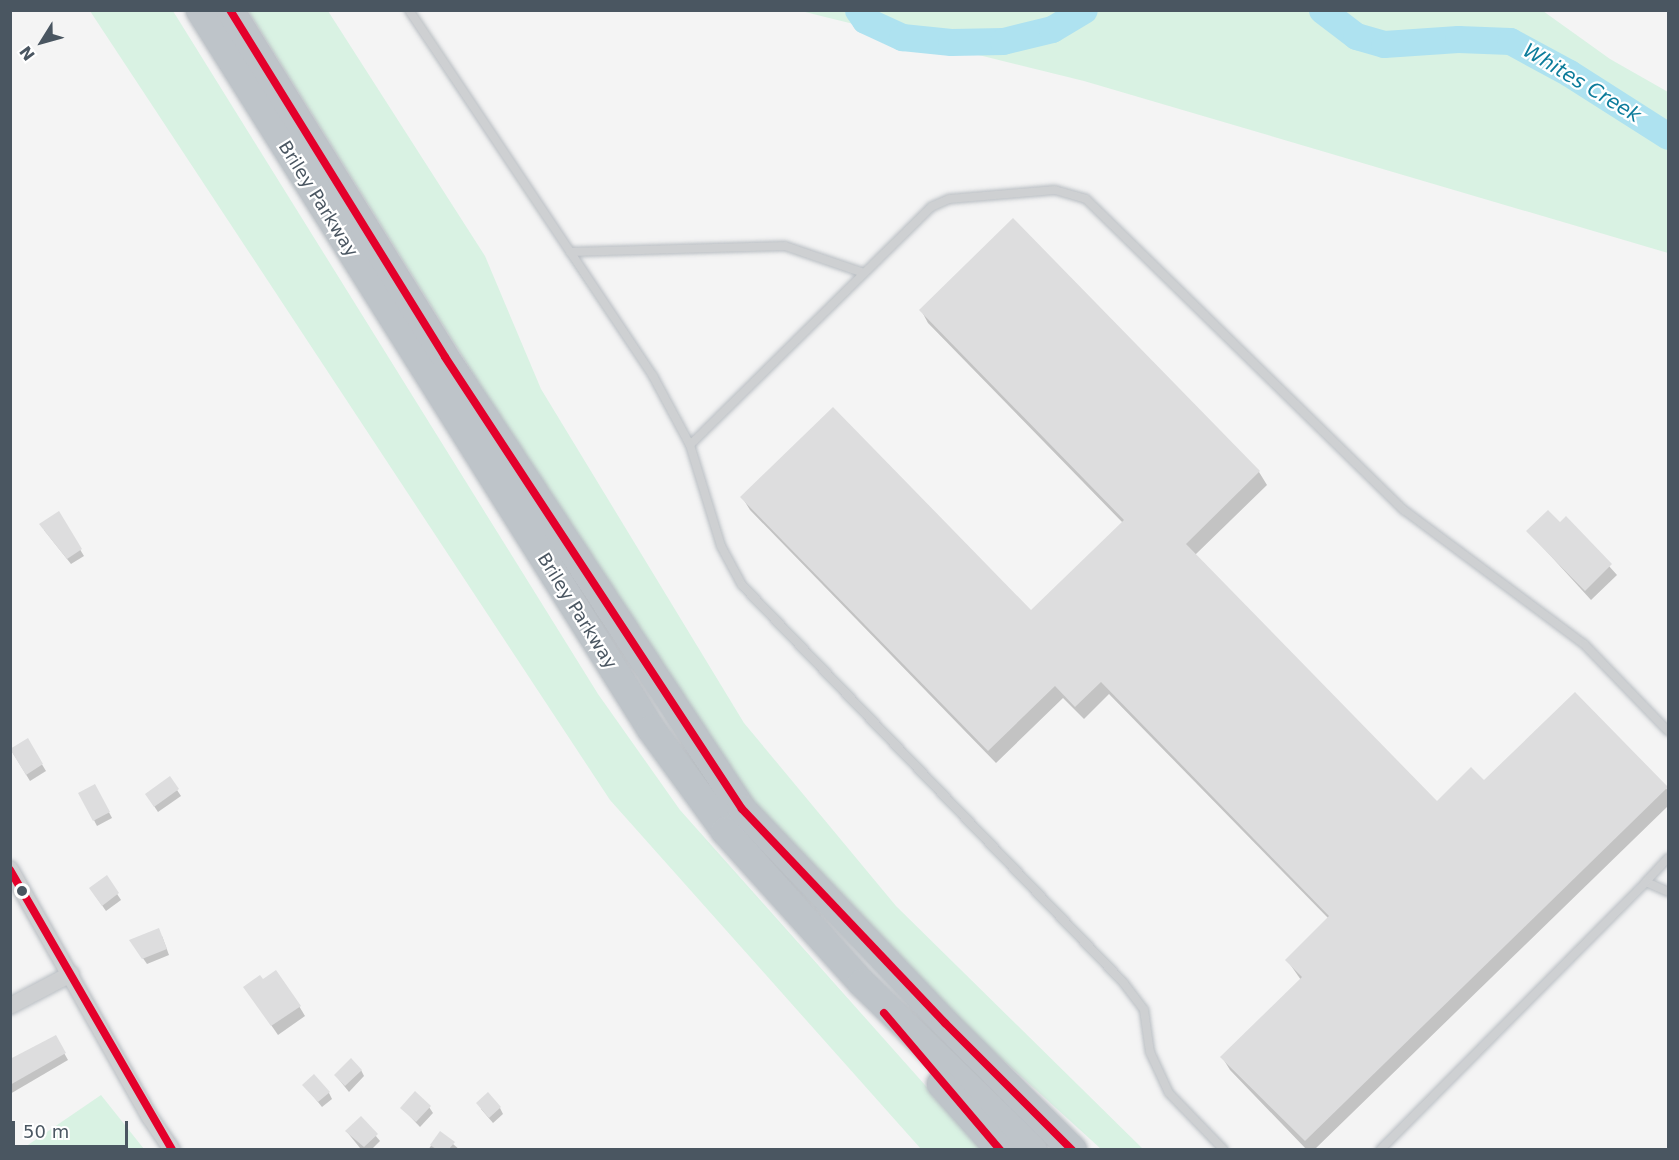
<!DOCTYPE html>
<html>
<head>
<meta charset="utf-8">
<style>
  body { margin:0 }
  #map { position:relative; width:1679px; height:1160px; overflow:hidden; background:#f4f4f4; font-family:"DejaVu Sans",sans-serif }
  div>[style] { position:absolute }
  .green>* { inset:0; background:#d9f2e3 }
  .shadow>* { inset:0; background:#0003 }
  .river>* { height:27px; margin:-13.5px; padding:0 13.5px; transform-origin:13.5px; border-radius:13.5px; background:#aee2f0 }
  .building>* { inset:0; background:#ddddde }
  .roads { filter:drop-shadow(0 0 2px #b9bec3) drop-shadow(0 0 2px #b9bec3) }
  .service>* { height:8px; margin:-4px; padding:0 4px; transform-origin:4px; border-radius:4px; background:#ced0d2 }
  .minor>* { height:16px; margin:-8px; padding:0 8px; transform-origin:8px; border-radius:8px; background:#ced0d2 }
  .motorway>* { height:28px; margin:-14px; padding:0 14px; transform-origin:14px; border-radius:14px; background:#bec4c9 }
  .bus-1>* { height:8px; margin:-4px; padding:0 4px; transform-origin:4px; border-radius:4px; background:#e4002b }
  .dots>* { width:16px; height:16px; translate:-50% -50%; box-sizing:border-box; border:3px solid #fff; border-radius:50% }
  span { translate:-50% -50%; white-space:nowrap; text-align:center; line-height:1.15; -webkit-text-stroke:4.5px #fff; paint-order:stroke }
  .street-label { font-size:18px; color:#4a5661 }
  .water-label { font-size:20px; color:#0c7c9b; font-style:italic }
  .frame { position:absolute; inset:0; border:12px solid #4a5661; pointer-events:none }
  .north { position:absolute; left:12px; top:12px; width:60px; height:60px; -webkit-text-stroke:4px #fff; paint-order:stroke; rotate:233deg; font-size:16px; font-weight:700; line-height:24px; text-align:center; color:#4a5661 }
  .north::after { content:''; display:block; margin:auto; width:21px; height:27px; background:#4a5661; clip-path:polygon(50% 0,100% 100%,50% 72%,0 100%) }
  .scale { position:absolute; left:12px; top:1121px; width:116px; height:27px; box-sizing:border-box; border:3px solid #4a5661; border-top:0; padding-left:8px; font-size:18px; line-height:21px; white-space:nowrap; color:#4a5661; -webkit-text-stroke:4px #fff; paint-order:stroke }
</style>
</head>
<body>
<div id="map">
  <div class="green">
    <i style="clip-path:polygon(90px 11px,173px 11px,598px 694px,680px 810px,982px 1149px,921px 1149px,610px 800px)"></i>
    <i style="clip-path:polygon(248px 11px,328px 11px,485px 256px,541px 389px,744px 723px,896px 906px,1143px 1149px,1101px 1149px,971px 1031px,751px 803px,665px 683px)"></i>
    <i style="clip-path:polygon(801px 11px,1543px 11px,1610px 59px,1668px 92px,1668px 253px,1084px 81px)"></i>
    <i style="clip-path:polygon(101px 1095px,144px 1149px,22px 1149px)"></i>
  </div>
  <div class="shadow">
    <i style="clip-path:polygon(1013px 220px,1259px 472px,1267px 485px,1195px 555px,1437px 803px,1484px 782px,1666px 788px,1668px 791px,1668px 806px,1314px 1150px,1307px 1150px,1230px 1070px,1222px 1057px,1301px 980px,1287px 960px,1329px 919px,1109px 694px,1084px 719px,1063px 698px,996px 763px,750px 510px,742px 497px,1031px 612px,1123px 523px,928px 323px,921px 310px)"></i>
    <i style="clip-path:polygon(58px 513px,84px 556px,71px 564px,44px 530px)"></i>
    <i style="clip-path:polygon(1566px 518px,1617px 575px,1591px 600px,1528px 531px,1560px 524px)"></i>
    <i style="clip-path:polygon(27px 740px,46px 771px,30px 781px,11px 750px)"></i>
    <i style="clip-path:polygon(95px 786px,112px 818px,97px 826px,80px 793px)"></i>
    <i style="clip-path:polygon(177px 790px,181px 796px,158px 812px,150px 800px)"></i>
    <i style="clip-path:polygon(106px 877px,121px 900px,106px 911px,94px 894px)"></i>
    <i style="clip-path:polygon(162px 936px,169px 955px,147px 964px,131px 941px)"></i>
    <i style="clip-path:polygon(251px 996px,299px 1006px,305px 1016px,278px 1035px)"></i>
    <i style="clip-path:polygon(55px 1037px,68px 1060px,10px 1094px,10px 1061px)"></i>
    <i style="clip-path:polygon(361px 1070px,364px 1076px,349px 1092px,336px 1076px)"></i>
    <i style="clip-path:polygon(304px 1085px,329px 1093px,332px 1099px,322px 1107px)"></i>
    <i style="clip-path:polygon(429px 1107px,433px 1113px,420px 1127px,402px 1108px)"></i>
    <i style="clip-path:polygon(500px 1108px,503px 1114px,493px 1123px,481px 1109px)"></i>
    <i style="clip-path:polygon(361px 1118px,380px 1141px,371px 1150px,360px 1148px,347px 1132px)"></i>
    <i style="clip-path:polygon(440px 1133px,460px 1150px,428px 1150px)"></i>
  </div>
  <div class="river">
    <i style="left:858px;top:10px;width:12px;rotate:55deg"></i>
    <i style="left:865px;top:20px;width:41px;rotate:24.7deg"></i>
    <i style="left:902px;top:37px;width:49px;rotate:5.8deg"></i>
    <i style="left:951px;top:42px;width:52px;rotate:-1.1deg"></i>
    <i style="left:1003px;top:41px;width:50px;rotate:-13.8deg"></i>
    <i style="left:1052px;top:29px;width:37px;rotate:-31deg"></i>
    <i style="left:1322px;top:10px;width:43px;rotate:37.4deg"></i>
    <i style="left:1356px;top:36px;width:29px;rotate:16deg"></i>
    <i style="left:1384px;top:44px;width:74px;rotate:-3.9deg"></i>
    <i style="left:1458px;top:39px;width:52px;rotate:2.2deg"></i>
    <i style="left:1510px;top:41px;width:67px;rotate:28.5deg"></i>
    <i style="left:1569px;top:73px;width:117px;rotate:32.5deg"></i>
  </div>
  <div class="building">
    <i style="clip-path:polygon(1013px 218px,1260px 471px,1186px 544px,1437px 801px,1471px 767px,1484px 780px,1575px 692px,1668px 787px,1305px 1141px,1220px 1057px,1302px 977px,1285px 960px,1329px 916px,1101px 682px,1075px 707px,1055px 686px,988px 751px,740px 497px,833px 407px,1031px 610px,1124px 520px,919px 310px)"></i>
    <i style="clip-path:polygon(1548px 510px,1560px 522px,1566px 516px,1612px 564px,1585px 591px,1526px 531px)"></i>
    <i style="clip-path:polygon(59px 511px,82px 549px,67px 559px,39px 524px)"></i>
    <i style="clip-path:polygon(28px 738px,43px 764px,26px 775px,10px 749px)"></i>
    <i style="clip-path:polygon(170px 776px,179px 789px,154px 807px,145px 794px)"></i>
    <i style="clip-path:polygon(95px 784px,110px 812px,93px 821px,78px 793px)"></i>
    <i style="clip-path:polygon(107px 875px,119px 893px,102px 906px,89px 888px)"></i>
    <i style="clip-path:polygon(159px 928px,167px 949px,142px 959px,129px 940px)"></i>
    <i style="clip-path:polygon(276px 970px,301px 1006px,271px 1026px,243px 987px,260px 975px,263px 979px)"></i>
    <i style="clip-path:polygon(56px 1035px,66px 1053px,10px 1085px,10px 1059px)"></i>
    <i style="clip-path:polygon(351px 1058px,362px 1070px,345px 1086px,334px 1075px)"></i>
    <i style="clip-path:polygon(314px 1074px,330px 1092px,318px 1102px,302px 1085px)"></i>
    <i style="clip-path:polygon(415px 1091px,431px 1106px,416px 1122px,400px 1108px)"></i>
    <i style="clip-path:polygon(488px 1092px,501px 1107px,489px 1118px,476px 1103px)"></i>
    <i style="clip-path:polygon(361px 1116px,378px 1134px,364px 1147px,345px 1131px)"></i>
    <i style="clip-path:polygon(440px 1131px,455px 1142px,449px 1149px,436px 1149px,430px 1145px)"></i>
  </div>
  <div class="roads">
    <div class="service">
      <i style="left:409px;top:10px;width:440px;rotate:56.3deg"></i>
      <i style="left:653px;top:376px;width:78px;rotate:61.8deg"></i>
      <i style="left:690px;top:445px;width:106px;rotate:72.9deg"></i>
      <i style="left:721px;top:546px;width:44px;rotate:61.7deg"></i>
      <i style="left:742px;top:585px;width:550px;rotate:46.18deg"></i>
      <i style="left:1123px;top:982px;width:35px;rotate:53deg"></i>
      <i style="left:1144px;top:1010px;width:42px;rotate:81.9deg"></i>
      <i style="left:1150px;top:1052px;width:45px;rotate:65.1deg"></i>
      <i style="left:1169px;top:1093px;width:79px;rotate:46deg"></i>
      <i style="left:570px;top:252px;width:215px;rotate:-1.6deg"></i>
      <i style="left:785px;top:246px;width:83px;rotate:18.9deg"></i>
      <i style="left:690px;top:445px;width:339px;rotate:-44.6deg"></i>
      <i style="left:931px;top:207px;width:20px;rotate:-24deg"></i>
      <i style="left:949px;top:199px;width:106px;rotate:-4.9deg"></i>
      <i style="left:1055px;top:190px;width:32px;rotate:16deg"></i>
      <i style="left:1086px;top:199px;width:445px;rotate:44.4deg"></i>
      <i style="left:1404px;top:510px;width:224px;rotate:36.7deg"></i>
      <i style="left:1584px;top:644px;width:121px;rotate:46deg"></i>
      <i style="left:1668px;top:858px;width:33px;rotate:133deg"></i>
      <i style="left:1646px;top:882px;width:24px;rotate:24deg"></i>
      <i style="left:1380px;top:1150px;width:378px;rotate:-45.2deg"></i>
    </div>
    <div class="minor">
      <i style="left:10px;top:869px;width:283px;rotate:60.6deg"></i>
      <i style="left:149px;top:1116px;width:41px;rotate:55.9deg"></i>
      <i style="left:10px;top:1006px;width:69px;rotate:-27.7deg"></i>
    </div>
    <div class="motorway">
      <i style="left:200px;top:10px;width:849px;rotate:57.9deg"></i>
      <i style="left:651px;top:729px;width:126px;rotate:54deg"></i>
      <i style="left:725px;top:831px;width:205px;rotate:48deg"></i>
      <i style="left:862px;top:983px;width:239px;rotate:44.3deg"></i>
      <i style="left:230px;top:10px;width:408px;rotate:58.2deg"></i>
      <i style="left:445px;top:357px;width:541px;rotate:56.69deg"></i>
      <i style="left:742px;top:809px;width:295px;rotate:46.5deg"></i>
      <i style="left:945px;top:1023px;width:180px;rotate:44.8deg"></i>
      <i style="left:941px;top:1084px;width:89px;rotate:48.2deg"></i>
    </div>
  </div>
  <div class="bus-1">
    <i style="left:230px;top:10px;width:408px;rotate:58.2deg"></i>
    <i style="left:445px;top:357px;width:541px;rotate:56.69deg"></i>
    <i style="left:742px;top:809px;width:295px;rotate:46.5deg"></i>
    <i style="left:945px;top:1023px;width:180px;rotate:45deg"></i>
    <i style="left:10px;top:870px;width:323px;rotate:59.9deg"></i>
    <i style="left:884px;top:1013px;width:180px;rotate:49.7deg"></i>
  </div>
  <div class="dots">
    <i style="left:22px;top:891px;background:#4a5661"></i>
  </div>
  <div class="street-label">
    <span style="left:318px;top:199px;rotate:58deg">Briley Parkway</span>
    <span style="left:577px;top:611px;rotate:58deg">Briley Parkway</span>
  </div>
  <div class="water-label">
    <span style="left:1582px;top:83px;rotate:31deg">Whites Creek</span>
  </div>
  <div class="frame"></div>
  <div class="north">N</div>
  <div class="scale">50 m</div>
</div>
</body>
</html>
